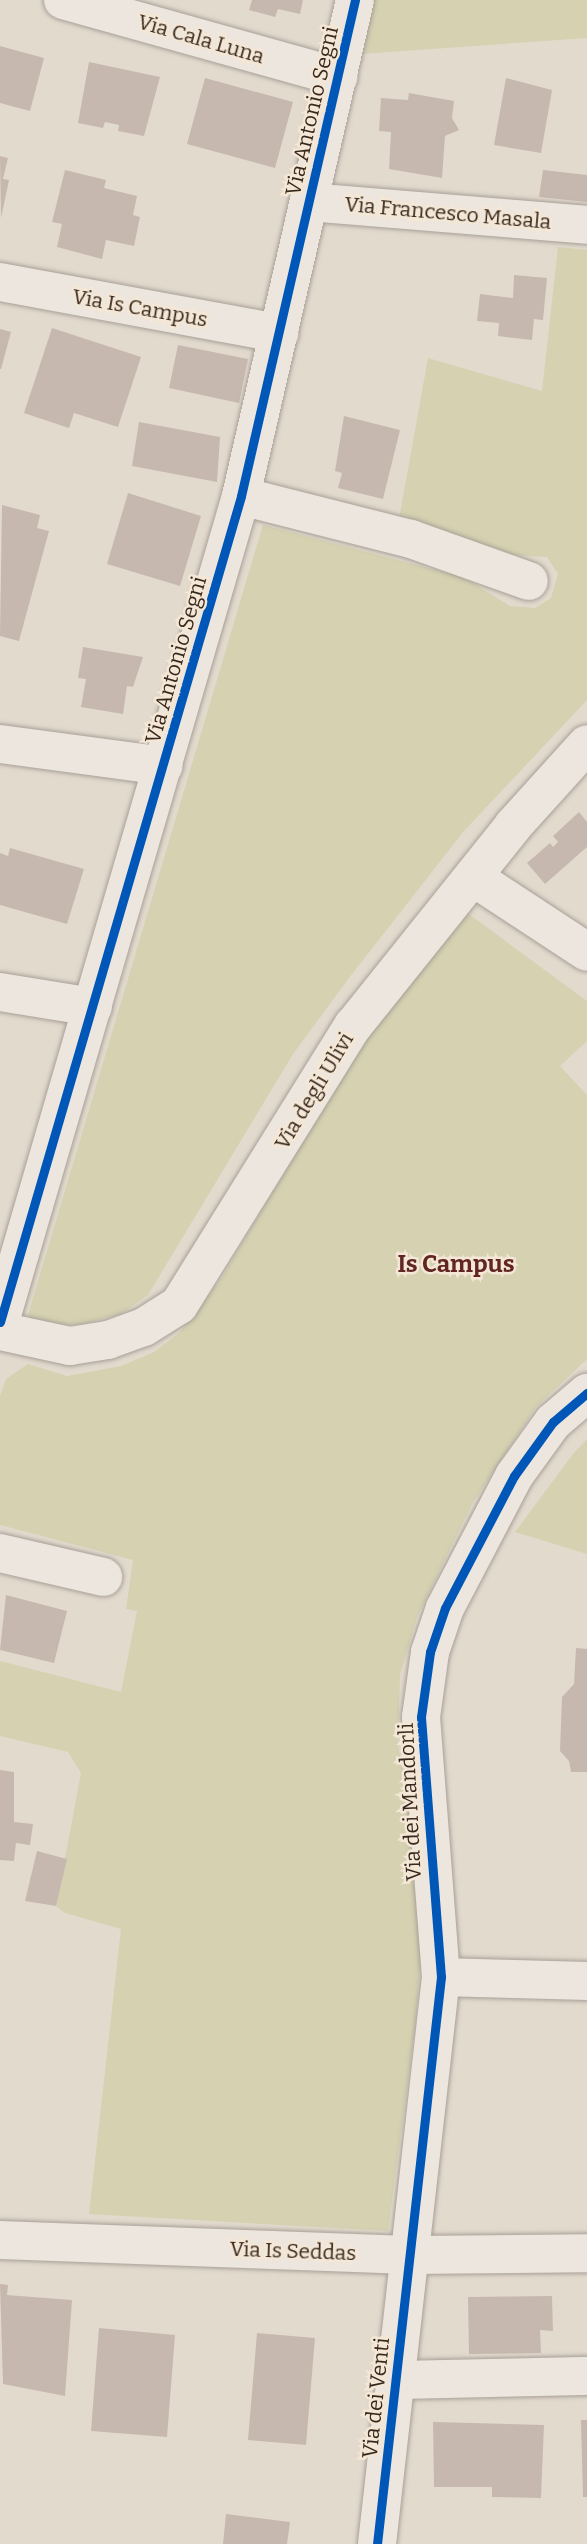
<!DOCTYPE html>
<html>
<head>
<meta charset="utf-8">
<style>
  body { margin:0 }
  #map { position:relative; width:587px; height:2544px; overflow:hidden; background:#e3dace; font-family:Bitter,serif }
  div>[style] { position:absolute }
  .green>* { inset:0; background:#d5d1b1 }
  .building>* { inset:0; background:#c7b8af }
  .roads { filter:drop-shadow(0 0 2px #a8a097) drop-shadow(0 0 2px #a8a097) }
  .minor>* { height:38px; margin:-19px; padding:0 19px; transform-origin:19px; border-radius:19px; background:#ece6df }
  .cycleway>* { height:9px; margin:-4.5px; padding:0 4.5px; transform-origin:4.5px; border-radius:4.5px; background:#0057b8 }
  span { translate:-50% -50%; white-space:nowrap; text-align:center; line-height:1.15; -webkit-text-stroke:5px #f4e7d5; paint-order:stroke }
  .street-label { font-size:21px; color:#37281f }
  .quarter-label { font-size:24px; color:#612621; font-weight:700 }
</style>
</head>
<body>
<div id="map">
  <div class="green">
    <i style="clip-path:polygon(373px 0,587px 0,587px 38px,361px 54px)"></i>
    <i style="clip-path:polygon(558px 247px,587px 250px,587px 700px,464px 831px,352px 974px,293px 1054px,148px 1295px,121px 1314px,82px 1324px,36px 1325px,28px 1315px,263px 525px,463px 577px,510px 606px,535px 608px,551px 598px,558px 574px,547px 557px,509px 555px,399px 519px,428px 358px,542px 391px)"></i>
    <i style="clip-path:polygon(466px 912px,587px 1001px,587px 1041px,560px 1066px,587px 1095px,587px 1359px,536px 1407px,472px 1504px,417px 1617px,400px 1675px,398px 1744px,416px 1853px,422px 1938px,416px 2018px,388px 2231px,89px 2214px,121px 1929px,65px 1913px,56px 1906px,81px 1773px,68px 1752px,0 1736px,0 1661px,121px 1692px,137px 1611px,126px 1609px,133px 1560px,0 1525px,0 1396px,6px 1379px,28px 1364px,67px 1376px,121px 1366px,154px 1352px,180px 1332px,221px 1279px,357px 1050px)"></i>
    <i style="clip-path:polygon(587px 1439px,587px 1554px,515px 1532px,573px 1454px)"></i>
  </div>
  <div class="building">
    <i style="clip-path:polygon(252px 0,303px 0,300px 14px,278px 9px,275px 17px,249px 10px)"></i>
    <i style="clip-path:polygon(0 46px,44px 58px,30px 111px,0 103px)"></i>
    <i style="clip-path:polygon(89px 62px,160px 77px,144px 136px,118px 131px,119px 125px,105px 122px,103px 128px,78px 123px)"></i>
    <i style="clip-path:polygon(205px 78px,293px 102px,275px 168px,187px 144px)"></i>
    <i style="clip-path:polygon(506px 78px,552px 90px,541px 153px,494px 145px)"></i>
    <i style="clip-path:polygon(409px 93px,454px 101px,452px 118px,459px 130px,445px 136px,442px 178px,389px 169px,391px 132px,379px 131px,381px 98px,408px 100px)"></i>
    <i style="clip-path:polygon(0 156px,8px 158px,3px 179px,9px 180px,1px 218px)"></i>
    <i style="clip-path:polygon(65px 170px,106px 180px,104px 188px,137px 196px,133px 215px,140px 217px,134px 246px,106px 240px,102px 259px,57px 247px,62px 224px,52px 222px)"></i>
    <i style="clip-path:polygon(543px 170px,587px 175px,587px 202px,539px 197px)"></i>
    <i style="clip-path:polygon(514px 275px,547px 278px,543px 320px,534px 319px,532px 340px,498px 336px,499px 323px,477px 321px,480px 294px,513px 298px)"></i>
    <i style="clip-path:polygon(52px 328px,141px 357px,118px 427px,74px 413px,69px 428px,24px 413px)"></i>
    <i style="clip-path:polygon(0 329px,11px 332px,1px 369px,0 369px)"></i>
    <i style="clip-path:polygon(178px 345px,248px 359px,239px 403px,169px 388px)"></i>
    <i style="clip-path:polygon(344px 416px,400px 430px,383px 499px,338px 488px,342px 473px,335px 471px)"></i>
    <i style="clip-path:polygon(139px 422px,220px 437px,217px 482px,132px 466px)"></i>
    <i style="clip-path:polygon(128px 493px,201px 516px,180px 586px,107px 564px)"></i>
    <i style="clip-path:polygon(2px 505px,40px 515px,37px 528px,49px 531px,19px 641px,0 636px)"></i>
    <i style="clip-path:polygon(83px 647px,143px 657px,133px 687px,127px 686px,123px 714px,81px 707px,86px 679px,78px 678px)"></i>
    <i style="clip-path:polygon(579px 812px,587px 822px,587px 847px,545px 884px,527px 863px,550px 843px,553px 847px,558px 842px,553px 836px)"></i>
    <i style="clip-path:polygon(10px 848px,84px 869px,67px 924px,0 905px,0 853px,8px 856px)"></i>
    <i style="clip-path:polygon(6px 1595px,67px 1611px,54px 1663px,0 1650px)"></i>
    <i style="clip-path:polygon(576px 1648px,587px 1649px,587px 1772px,571px 1772px,569px 1761px,560px 1751px,562px 1697px,574px 1684px)"></i>
    <i style="clip-path:polygon(0 1770px,14px 1772px,14px 1822px,33px 1824px,30px 1845px,16px 1843px,14px 1861px,0 1860px)"></i>
    <i style="clip-path:polygon(37px 1851px,67px 1859px,56px 1906px,25px 1901px)"></i>
    <i style="clip-path:polygon(0 2284px,8px 2285px,7px 2295px,72px 2300px,65px 2396px,3px 2384px)"></i>
    <i style="clip-path:polygon(552px 2296px,553px 2331px,540px 2330px,541px 2353px,469px 2354px,468px 2297px)"></i>
    <i style="clip-path:polygon(99px 2328px,175px 2335px,167px 2437px,91px 2431px)"></i>
    <i style="clip-path:polygon(257px 2333px,315px 2338px,306px 2445px,248px 2440px)"></i>
    <i style="clip-path:polygon(581px 2420px,587px 2420px,587px 2497px,583px 2497px)"></i>
    <i style="clip-path:polygon(433px 2422px,544px 2425px,541px 2498px,492px 2497px,492px 2487px,434px 2487px)"></i>
    <i style="clip-path:polygon(226px 2514px,290px 2522px,287px 2544px,223px 2544px)"></i>
  </div>
  <div class="roads">
    <div class="minor">
      <i style="left:63px;top:0;width:286px;rotate:15.6deg"></i>
      <i style="left:309px;top:202px;width:279px;rotate:4.7deg"></i>
      <i style="left:0;top:282px;width:284px;rotate:10.4deg"></i>
      <i style="left:241px;top:496px;width:175px;rotate:14.2deg"></i>
      <i style="left:411px;top:539px;width:125px;rotate:19.6deg"></i>
      <i style="left:0;top:744px;width:165px;rotate:7.6deg"></i>
      <i style="left:473px;top:877px;width:136px;rotate:33.3deg"></i>
      <i style="left:0;top:992px;width:94px;rotate:9.2deg"></i>
      <i style="left:0;top:1322px;width:860px;rotate:-73.73deg"></i>
      <i style="left:241px;top:496px;width:509px;rotate:-77.06deg"></i>
      <i style="left:0;top:1331px;width:72px;rotate:12.1deg"></i>
      <i style="left:70px;top:1346px;width:38px;rotate:-9deg"></i>
      <i style="left:108px;top:1340px;width:38px;rotate:-20deg"></i>
      <i style="left:144px;top:1327px;width:41px;rotate:-32.2deg"></i>
      <i style="left:179px;top:1305px;width:329px;rotate:-58.1deg"></i>
      <i style="left:353px;top:1026px;width:256px;rotate:-51.3deg"></i>
      <i style="left:513px;top:826px;width:110px;rotate:-47.9deg"></i>
      <i style="left:0;top:1553px;width:106px;rotate:13.1deg"></i>
      <i style="left:441px;top:1977px;width:146px;rotate:1.6deg"></i>
      <i style="left:0;top:2240px;width:409px;rotate:2.1deg"></i>
      <i style="left:409px;top:2255px;width:178px;rotate:-0.6deg"></i>
      <i style="left:395px;top:2380px;width:192px;rotate:-1.2deg"></i>
      <i style="left:377px;top:2544px;width:571px;rotate:-83.56deg"></i>
      <i style="left:441px;top:1977px;width:261px;rotate:-94.4deg"></i>
      <i style="left:421px;top:1717px;width:66px;rotate:-82.1deg"></i>
      <i style="left:430px;top:1652px;width:46px;rotate:-71.2deg"></i>
      <i style="left:445px;top:1608px;width:149px;rotate:-62.4deg"></i>
      <i style="left:514px;top:1476px;width:67px;rotate:-54.2deg"></i>
      <i style="left:553px;top:1422px;width:45px;rotate:-40.5deg"></i>
    </div>
  </div>
  <div class="cycleway">
    <i style="left:0;top:1322px;width:860px;rotate:-73.73deg"></i>
    <i style="left:241px;top:496px;width:509px;rotate:-77.06deg"></i>
    <i style="left:377px;top:2544px;width:571px;rotate:-83.56deg"></i>
    <i style="left:441px;top:1977px;width:261px;rotate:-94.4deg"></i>
    <i style="left:421px;top:1717px;width:66px;rotate:-82.1deg"></i>
    <i style="left:430px;top:1652px;width:46px;rotate:-71.2deg"></i>
    <i style="left:445px;top:1608px;width:149px;rotate:-62.4deg"></i>
    <i style="left:514px;top:1476px;width:67px;rotate:-54.2deg"></i>
    <i style="left:553px;top:1422px;width:45px;rotate:-40.5deg"></i>
  </div>
  <div class="street-label">
    <span style="left:201px;top:39px;rotate:16deg">Via Cala Luna</span>
    <span style="left:312px;top:111px;rotate:-77deg">Via Antonio Segni</span>
    <span style="left:448px;top:213px;rotate:5deg">Via Francesco Masala</span>
    <span style="left:140px;top:308px;rotate:10deg">Via Is Campus</span>
    <span style="left:176px;top:660px;rotate:-74deg">Via Antonio Segni</span>
    <span style="left:314px;top:1091px;rotate:-59deg">Via degli Ulivi</span>
    <span style="left:410px;top:1802px;rotate:-93deg">Via dei Mandorli</span>
    <span style="left:293px;top:2251px;rotate:2deg">Via Is Seddas</span>
    <span style="left:376px;top:2398px;rotate:-84deg">Via dei Venti</span>
  </div>
  <div class="quarter-label">
    <span style="left:456px;top:1265px">Is Campus</span>
  </div>
</div>
</body>
</html>
